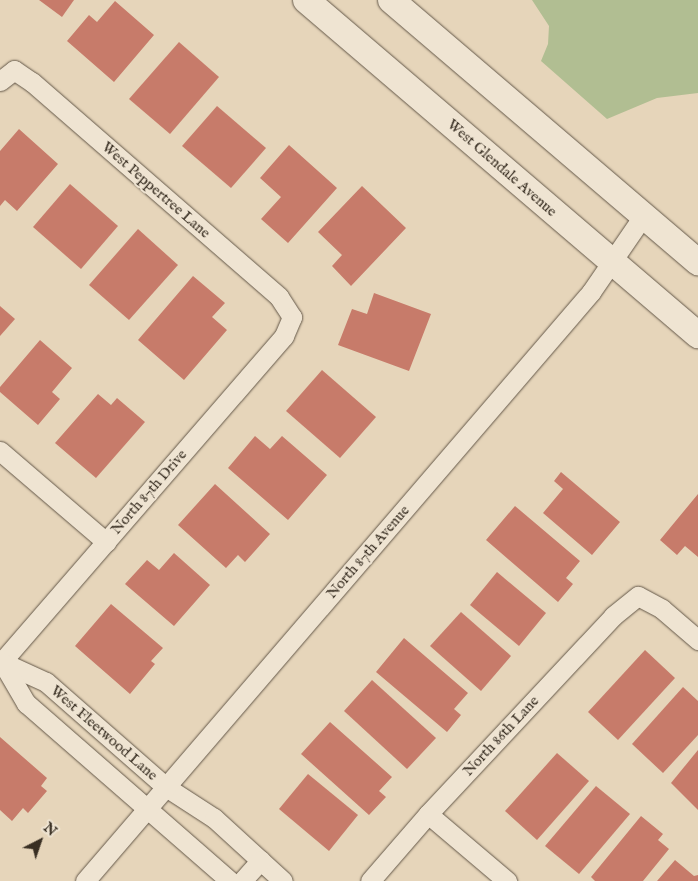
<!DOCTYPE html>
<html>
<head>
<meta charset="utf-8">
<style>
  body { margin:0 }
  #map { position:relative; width:698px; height:881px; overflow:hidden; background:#e6d5ba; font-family:"IM FELL English",serif }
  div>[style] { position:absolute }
  .green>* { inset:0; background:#b1be92 }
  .building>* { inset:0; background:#c77b6a }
  .roads { filter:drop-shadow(0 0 1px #645849) drop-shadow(0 0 1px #645849) }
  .street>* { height:19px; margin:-9.5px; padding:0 9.5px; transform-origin:9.5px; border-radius:9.5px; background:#efe4d2 }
  .secondary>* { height:26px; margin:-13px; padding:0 13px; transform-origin:13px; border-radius:13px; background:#efe4d2 }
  span { translate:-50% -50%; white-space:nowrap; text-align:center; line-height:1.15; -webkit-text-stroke:4px #efe4d2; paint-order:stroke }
  .street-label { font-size:15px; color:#392f23 }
  .north { position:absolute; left:15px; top:816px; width:50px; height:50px; -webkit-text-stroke:4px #efe4d2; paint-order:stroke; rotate:41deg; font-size:14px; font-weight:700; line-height:20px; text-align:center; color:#392f23 }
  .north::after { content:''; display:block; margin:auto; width:18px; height:22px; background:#392f23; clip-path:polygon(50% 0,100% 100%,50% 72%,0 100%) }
</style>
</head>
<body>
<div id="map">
  <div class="green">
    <i style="clip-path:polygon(532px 0,698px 0,698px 93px,657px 98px,607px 119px,541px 61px,548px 44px,549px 26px)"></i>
  </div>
  <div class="building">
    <i style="clip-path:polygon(39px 0,74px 0,62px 17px)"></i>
    <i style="clip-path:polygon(115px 1px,154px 35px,114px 82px,67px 41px,89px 15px,97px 22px)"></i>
    <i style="clip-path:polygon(179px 42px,219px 77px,170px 134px,129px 99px)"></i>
    <i style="clip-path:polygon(217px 106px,266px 148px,231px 188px,182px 146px)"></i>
    <i style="clip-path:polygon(19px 129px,58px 164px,17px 211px,5px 200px,0 206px,0 151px)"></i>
    <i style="clip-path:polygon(289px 145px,337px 188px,288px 243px,261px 219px,281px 197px,260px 178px)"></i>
    <i style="clip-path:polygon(70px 184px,118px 226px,81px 269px,33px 227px)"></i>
    <i style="clip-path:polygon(362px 186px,406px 228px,351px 286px,332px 266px,342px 255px,318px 232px)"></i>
    <i style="clip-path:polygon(138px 229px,178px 265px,129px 320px,89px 285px)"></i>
    <i style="clip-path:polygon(193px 276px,225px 303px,212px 317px,227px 330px,184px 380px,138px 340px)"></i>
    <i style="clip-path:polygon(374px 293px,431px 314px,409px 371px,338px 345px,352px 309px,367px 314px)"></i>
    <i style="clip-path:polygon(0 306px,15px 319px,0 336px)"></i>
    <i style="clip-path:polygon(40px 340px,72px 368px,52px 392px,60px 399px,38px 425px,0 392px,0 387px)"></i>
    <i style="clip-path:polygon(322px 370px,376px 417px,340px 458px,286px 411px)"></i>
    <i style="clip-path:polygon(98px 394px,111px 405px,117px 398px,145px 422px,96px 478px,55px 443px)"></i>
    <i style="clip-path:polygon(255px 436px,270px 449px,282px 436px,327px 475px,288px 520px,228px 468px)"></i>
    <i style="clip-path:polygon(561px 472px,620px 522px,592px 555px,543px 513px,563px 489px,554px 481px)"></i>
    <i style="clip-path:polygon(215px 484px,270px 534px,245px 562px,238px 555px,226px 568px,178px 525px)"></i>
    <i style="clip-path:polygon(698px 494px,698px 557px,685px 546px,677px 555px,660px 540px)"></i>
    <i style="clip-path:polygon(515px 506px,580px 561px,566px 578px,573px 584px,558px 602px,486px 540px)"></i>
    <i style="clip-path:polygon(174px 553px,210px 585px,174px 626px,125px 584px,147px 560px,159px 570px)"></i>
    <i style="clip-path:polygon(497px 572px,546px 613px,519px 646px,470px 605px)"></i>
    <i style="clip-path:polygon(111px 604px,163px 648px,151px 661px,155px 664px,130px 694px,75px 646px)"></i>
    <i style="clip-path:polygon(461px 612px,511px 656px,481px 691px,430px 646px)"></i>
    <i style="clip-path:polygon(404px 638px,468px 693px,454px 709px,461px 715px,447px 732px,376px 672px)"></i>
    <i style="clip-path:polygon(645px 650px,675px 678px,618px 740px,588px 712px)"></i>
    <i style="clip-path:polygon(372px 680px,436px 738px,407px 769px,344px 711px)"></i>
    <i style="clip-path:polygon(683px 687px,698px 701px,698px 735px,663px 773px,632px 744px)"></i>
    <i style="clip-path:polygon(330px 722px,392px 777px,379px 791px,386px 797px,369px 815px,301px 754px)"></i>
    <i style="clip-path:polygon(0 737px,47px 778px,41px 786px,47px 791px,28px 813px,23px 808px,12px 821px,0 810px)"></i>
    <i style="clip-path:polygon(698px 750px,698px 810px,671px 783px)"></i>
    <i style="clip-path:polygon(557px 753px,589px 781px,537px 840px,505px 811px)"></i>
    <i style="clip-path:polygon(308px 774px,358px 815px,329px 851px,279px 809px)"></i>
    <i style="clip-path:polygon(596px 786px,630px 814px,579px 874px,545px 846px)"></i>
    <i style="clip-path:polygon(641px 816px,663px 834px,658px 840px,669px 849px,643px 881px,595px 881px,591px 877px)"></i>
    <i style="clip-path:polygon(675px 860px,694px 876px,698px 875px,698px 881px,657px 881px)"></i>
  </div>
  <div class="roads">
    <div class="street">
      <i style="left:0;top:81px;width:18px;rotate:-38deg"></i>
      <i style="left:14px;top:70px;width:22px;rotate:34deg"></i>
      <i style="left:32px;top:82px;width:327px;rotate:41deg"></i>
      <i style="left:279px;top:297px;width:24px;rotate:57deg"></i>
      <i style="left:292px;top:317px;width:21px;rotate:113deg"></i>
      <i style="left:284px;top:336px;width:434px;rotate:130.9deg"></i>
      <i style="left:0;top:451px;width:140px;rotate:40.6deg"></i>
      <i style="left:2px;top:662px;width:48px;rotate:24.4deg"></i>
      <i style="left:46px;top:682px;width:159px;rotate:41.2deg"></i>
      <i style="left:166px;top:787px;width:57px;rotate:32.9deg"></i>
      <i style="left:214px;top:818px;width:93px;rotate:42.4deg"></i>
      <i style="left:2px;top:662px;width:48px;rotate:59.7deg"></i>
      <i style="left:26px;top:703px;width:271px;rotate:41.1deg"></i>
      <i style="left:428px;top:814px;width:104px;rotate:40.3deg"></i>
      <i style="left:85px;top:881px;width:777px;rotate:-49.33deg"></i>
      <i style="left:591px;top:292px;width:92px;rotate:-55.6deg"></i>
      <i style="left:242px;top:881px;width:28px;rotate:-48deg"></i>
      <i style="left:370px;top:881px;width:89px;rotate:-49.1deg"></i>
      <i style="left:428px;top:814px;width:271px;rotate:-46.9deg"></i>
      <i style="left:613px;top:616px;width:32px;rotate:-39deg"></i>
      <i style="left:638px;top:596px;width:27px;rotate:28deg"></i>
      <i style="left:662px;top:609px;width:48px;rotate:40.7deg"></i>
    </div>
    <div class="secondary">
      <i style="left:306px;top:0;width:516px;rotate:40.52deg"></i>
      <i style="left:391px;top:0;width:404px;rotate:40.5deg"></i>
    </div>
  </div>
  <div class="street-label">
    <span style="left:502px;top:168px;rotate:41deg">West Glendale Avenue</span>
    <span style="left:156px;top:190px;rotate:41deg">West Peppertree Lane</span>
    <span style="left:149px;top:492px;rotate:-49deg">North 87th Drive</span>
    <span style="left:368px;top:552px;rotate:-49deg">North 87th Avenue</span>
    <span style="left:104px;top:733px;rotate:41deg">West Fleetwood Lane</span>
    <span style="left:501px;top:736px;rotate:-47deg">North 86th Lane</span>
  </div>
  <div class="north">N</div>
</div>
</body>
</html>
